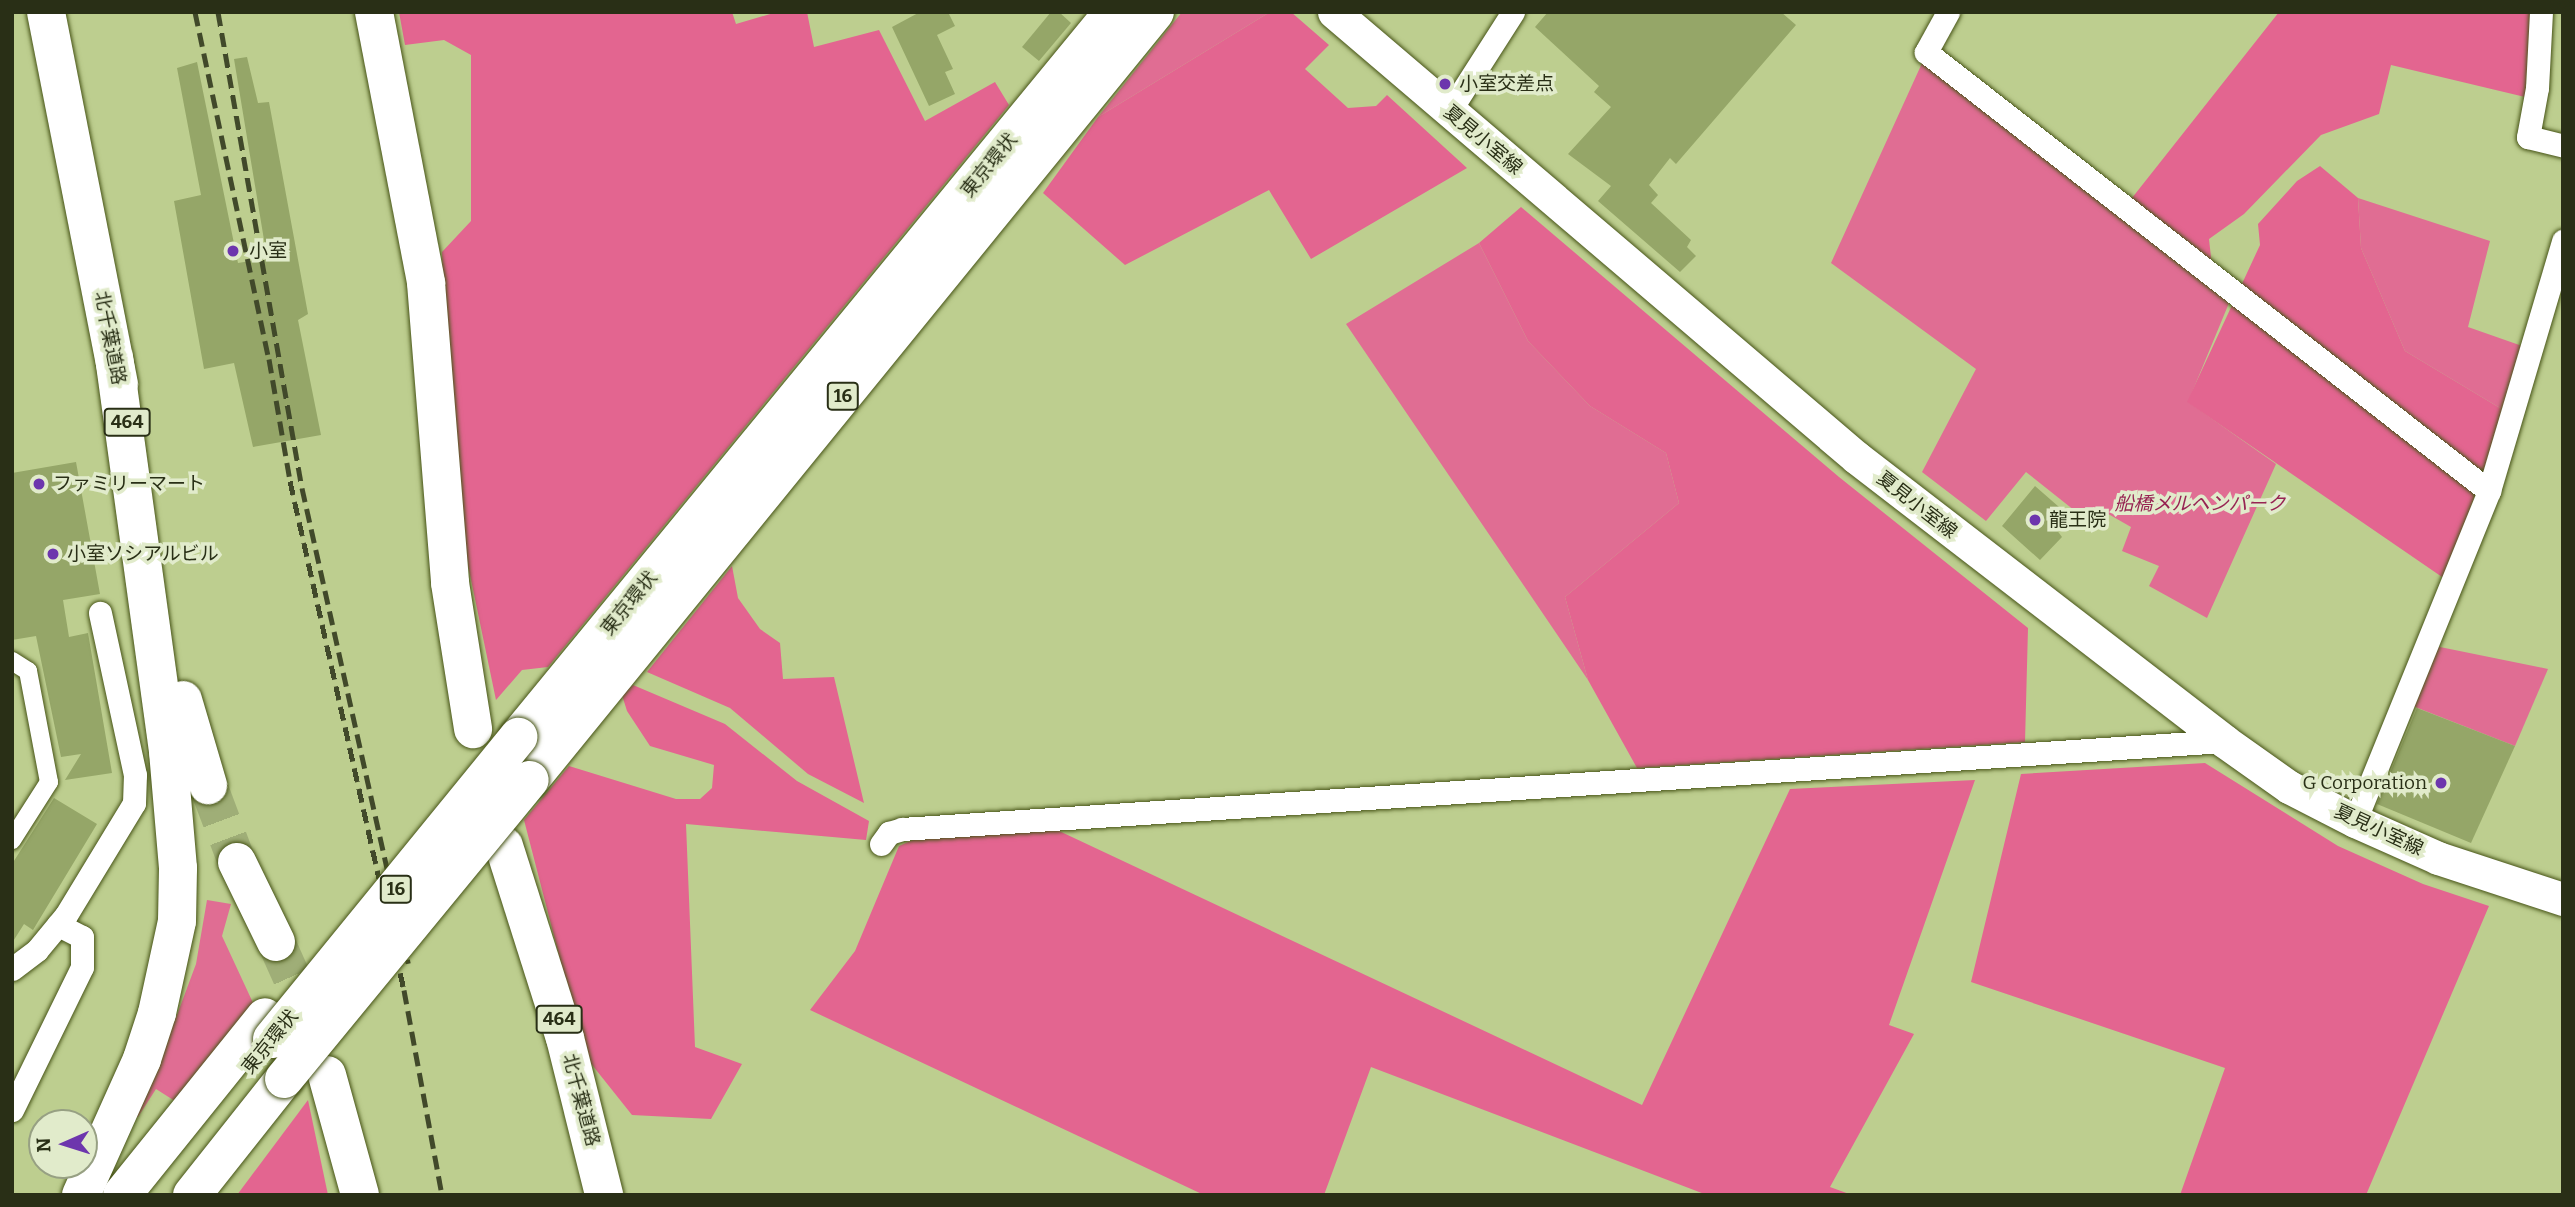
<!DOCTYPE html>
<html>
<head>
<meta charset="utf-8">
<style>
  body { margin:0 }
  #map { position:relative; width:2575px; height:1207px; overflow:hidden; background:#bdce8f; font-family:Bitter,"Noto Sans JP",serif }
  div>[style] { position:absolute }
  .green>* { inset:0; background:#e06d93 }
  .forest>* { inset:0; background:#e36590 }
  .building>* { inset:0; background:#95a668 }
  .trunk-tunnel>* { height:38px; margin-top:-19px; transform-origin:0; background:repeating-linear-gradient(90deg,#9fae77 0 38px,transparent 0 57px) }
  .roads { filter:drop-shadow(0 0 2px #475417) drop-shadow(0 0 2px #475417) }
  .pedestrian>* { height:18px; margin:-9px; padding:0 9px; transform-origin:9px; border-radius:9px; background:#fff }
  .minor>* { height:23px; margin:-11.5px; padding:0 11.5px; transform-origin:11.5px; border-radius:11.5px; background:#fff }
  .secondary>* { height:33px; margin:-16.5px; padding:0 16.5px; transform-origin:16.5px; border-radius:16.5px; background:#fff }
  .trunk>* { height:38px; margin:-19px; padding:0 19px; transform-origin:19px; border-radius:19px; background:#fff }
  .rail>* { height:5px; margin-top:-2.5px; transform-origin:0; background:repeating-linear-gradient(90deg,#41492a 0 14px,transparent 0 21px) }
  .bridges { filter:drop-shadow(0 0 2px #475417) drop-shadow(0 0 2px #475417) }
  .trunk-bridge>* { height:38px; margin:-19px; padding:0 19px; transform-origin:19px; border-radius:19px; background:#fff }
  .dots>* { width:19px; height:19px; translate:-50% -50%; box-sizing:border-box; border:4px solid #e1ebcb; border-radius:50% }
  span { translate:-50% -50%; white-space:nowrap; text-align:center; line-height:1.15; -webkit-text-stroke:7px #e1ebcb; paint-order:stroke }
  .shield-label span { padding:2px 5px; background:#e1ebcb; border:2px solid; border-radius:5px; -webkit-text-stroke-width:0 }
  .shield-label { font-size:18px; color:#292f16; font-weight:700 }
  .poi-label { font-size:19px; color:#292f16 }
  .left { translate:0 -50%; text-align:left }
  .right { translate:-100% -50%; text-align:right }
  .street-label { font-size:19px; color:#292f16 }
  .park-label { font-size:19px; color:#972453; font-style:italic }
  .frame { position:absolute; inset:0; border:14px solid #292f16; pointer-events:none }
  .north { position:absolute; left:28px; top:1109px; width:70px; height:70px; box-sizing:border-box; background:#e1ebcb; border:2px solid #97a083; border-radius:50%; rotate:267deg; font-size:19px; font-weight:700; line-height:28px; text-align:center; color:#292f16 }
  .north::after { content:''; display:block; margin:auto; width:24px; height:32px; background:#6d36ad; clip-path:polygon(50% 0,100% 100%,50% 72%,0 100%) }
</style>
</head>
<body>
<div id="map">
  <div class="green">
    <i style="clip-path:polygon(1182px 12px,1270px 12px,1098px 117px)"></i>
    <i style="clip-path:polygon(1923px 61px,2229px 303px,2188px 402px,2276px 464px,2207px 618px,2149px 586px,2159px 566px,2122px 551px,2131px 527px,2103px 511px,2094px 526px,2026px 472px,1986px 521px,1922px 472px,1976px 369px,1831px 263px)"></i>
    <i style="clip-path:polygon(2358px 198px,2490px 241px,2468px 327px,2525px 347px,2505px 411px,2405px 351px,2361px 248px)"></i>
    <i style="clip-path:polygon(1479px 243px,1528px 341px,1590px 406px,1666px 453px,1679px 503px,1565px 597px,1588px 680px,1346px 324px)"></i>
    <i style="clip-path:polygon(2435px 646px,2548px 669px,2515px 746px,2410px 705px)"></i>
    <i style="clip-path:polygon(207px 900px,231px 904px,222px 936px,254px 1005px,178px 1103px,156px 1089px,138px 1117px,131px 1114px,177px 1015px,196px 964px)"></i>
  </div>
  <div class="forest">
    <i style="clip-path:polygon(399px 12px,732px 12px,736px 24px,777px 12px,807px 12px,814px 47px,879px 30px,925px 121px,995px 82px,1009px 105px,548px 667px,522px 670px,496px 700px,449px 474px,442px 252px,471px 221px,471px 55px,444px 40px,405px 45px)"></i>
    <i style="clip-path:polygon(1270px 12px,1291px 12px,1329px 45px,1305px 69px,1348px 108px,1376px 106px,1387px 95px,1467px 168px,1311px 259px,1269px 190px,1125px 265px,1043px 193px,1098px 117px)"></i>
    <i style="clip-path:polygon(2279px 12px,2531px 12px,2525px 97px,2391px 65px,2379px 114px,2321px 135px,2244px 214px,2209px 239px,2213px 275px,2128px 203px)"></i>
    <i style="clip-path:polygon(2320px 166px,2358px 198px,2361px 248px,2405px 351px,2505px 411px,2445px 579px,2187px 402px,2260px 245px,2258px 224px,2297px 181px)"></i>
    <i style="clip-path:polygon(1521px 207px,1839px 477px,2028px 628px,2025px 742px,1637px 768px,1588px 680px,1565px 597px,1679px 503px,1666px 453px,1590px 406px,1528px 341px,1479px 243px)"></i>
    <i style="clip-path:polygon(732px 566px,738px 598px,760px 629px,780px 643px,783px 679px,834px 677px,864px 803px,808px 774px,730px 708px,647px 672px)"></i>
    <i style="clip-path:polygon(633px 685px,725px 724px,797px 781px,869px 821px,866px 840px,686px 824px,695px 1047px,742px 1064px,711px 1119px,632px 1115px,585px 1056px,524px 820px,569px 766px,676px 799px,700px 799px,712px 788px,714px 765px,650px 746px,627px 711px,622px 695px)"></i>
    <i style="clip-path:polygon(2205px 763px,2338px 846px,2423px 884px,2489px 906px,2366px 1195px,2180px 1195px,2225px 1068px,1971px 982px,2021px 774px)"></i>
    <i style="clip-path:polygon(1975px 780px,1889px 1025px,1914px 1034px,1830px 1187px,1852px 1195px,1707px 1195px,1371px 1067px,1324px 1195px,1204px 1195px,810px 1010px,855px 951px,899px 846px,922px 836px,1057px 830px,1642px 1105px,1790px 789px)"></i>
    <i style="clip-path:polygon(308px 1100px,328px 1195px,237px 1195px)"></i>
  </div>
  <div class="building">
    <i style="clip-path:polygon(920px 12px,948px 12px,955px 26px,937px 35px,953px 69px,945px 72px,955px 94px,929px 106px,892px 27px)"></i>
    <i style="clip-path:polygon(1051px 12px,1059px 12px,1071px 23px,1039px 61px,1022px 47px)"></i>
    <i style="clip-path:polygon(1548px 12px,1781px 12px,1796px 25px,1676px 164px,1670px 158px,1649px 185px,1658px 195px,1651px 203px,1691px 240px,1687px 247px,1696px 256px,1680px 272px,1598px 201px,1611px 186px,1568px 154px,1611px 107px,1594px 92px,1599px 86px,1535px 27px)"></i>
    <i style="clip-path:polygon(247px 57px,258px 103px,269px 102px,308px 314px,298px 320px,321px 435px,253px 447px,234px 363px,204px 369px,174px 201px,201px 195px,177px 68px,197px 62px,238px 263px,267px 258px,234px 59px)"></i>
    <i style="clip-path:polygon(76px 462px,100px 594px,63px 600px,69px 637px,88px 633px,112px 773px,65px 780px,81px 754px,61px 757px,36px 636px,12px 640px,12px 473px)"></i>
    <i style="clip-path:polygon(2035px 486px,2067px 514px,2056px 529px,2062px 537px,2040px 560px,2002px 526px)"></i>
    <i style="clip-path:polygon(2417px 708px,2515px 746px,2471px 843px,2377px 804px)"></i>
    <i style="clip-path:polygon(54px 798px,97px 824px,33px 930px,24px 924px,12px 943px,12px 864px)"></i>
  </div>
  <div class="trunk-tunnel">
    <i style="left:208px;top:785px;width:82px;rotate:69.4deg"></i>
    <i style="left:276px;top:942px;width:95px;rotate:65.9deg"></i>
  </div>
  <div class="roads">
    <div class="pedestrian">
      <i style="left:12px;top:661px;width:19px;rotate:32deg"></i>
      <i style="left:28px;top:671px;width:113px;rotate:79.3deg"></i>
      <i style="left:49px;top:782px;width:69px;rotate:122.5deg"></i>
    </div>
    <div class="minor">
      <i style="left:1948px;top:12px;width:46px;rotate:118.8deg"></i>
      <i style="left:1926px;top:52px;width:714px;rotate:37.95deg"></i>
      <i style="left:2541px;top:12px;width:76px;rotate:93deg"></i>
      <i style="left:2537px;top:88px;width:50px;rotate:100.4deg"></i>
      <i style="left:2528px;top:137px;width:36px;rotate:14deg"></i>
      <i style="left:1449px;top:112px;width:119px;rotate:-57.4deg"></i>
      <i style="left:2355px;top:821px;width:356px;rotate:-67.9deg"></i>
      <i style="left:2489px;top:491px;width:261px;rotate:-73.5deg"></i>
      <i style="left:881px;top:844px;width:14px;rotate:-54deg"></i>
      <i style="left:889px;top:833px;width:14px;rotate:-17deg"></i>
      <i style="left:902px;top:829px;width:1325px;rotate:-3.81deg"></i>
      <i style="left:12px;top:969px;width:31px;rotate:-37deg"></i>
      <i style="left:37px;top:950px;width:45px;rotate:-50.4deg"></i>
      <i style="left:66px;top:915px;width:131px;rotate:-58.7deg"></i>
      <i style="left:134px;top:803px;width:28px;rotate:-88deg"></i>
      <i style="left:135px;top:775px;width:166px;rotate:-102.2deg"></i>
      <i style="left:12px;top:1110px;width:159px;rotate:-63.9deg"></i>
      <i style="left:82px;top:967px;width:30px;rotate:-90deg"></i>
      <i style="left:82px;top:937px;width:27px;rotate:-153deg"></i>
    </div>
    <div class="secondary">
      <i style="left:1334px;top:12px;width:687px;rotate:40.46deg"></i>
      <i style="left:1857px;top:458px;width:463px;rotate:37.6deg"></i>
      <i style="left:2224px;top:741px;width:80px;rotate:35.3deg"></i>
      <i style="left:2289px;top:787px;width:74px;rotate:27.3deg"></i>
      <i style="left:2355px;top:821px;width:91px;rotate:24deg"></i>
      <i style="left:2438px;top:858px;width:132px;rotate:18.2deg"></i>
    </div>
    <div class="trunk">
      <i style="left:46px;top:12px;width:379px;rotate:78.9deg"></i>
      <i style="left:374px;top:12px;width:276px;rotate:79.1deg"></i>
      <i style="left:426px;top:283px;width:301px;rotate:85.4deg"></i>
      <i style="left:450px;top:583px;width:148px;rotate:81deg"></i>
      <i style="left:183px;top:700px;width:89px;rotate:73.6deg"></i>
      <i style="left:518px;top:737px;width:938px;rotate:-50.62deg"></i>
      <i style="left:530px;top:780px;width:990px;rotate:-50.86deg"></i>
      <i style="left:504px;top:846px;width:201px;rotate:72.4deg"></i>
      <i style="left:565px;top:1038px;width:162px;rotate:76deg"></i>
      <i style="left:237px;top:862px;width:89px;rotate:64deg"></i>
      <i style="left:327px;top:1075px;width:124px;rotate:74.6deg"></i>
      <i style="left:81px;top:1195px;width:149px;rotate:-65.8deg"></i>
      <i style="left:142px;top:1059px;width:48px;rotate:-71.9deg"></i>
      <i style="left:157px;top:1013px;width:94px;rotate:-77.7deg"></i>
      <i style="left:177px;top:921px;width:53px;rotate:-88.9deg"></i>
      <i style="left:178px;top:868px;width:117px;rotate:-94.9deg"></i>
      <i style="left:168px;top:751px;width:397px;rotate:-97.8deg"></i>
      <i style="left:122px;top:1195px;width:228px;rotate:-51.2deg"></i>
      <i style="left:192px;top:1195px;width:148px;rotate:-51.6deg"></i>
    </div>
  </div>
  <div class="rail">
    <i style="left:195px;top:12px;width:355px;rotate:78deg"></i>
    <i style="left:269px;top:359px;width:124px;rotate:80.2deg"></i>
    <i style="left:290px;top:481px;width:522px;rotate:77.38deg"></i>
    <i style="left:404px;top:990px;width:208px;rotate:79.5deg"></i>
    <i style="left:218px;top:12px;width:483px;rotate:80deg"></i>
    <i style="left:302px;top:488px;width:487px;rotate:77.4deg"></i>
  </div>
  <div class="bridges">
    <div class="trunk-bridge">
      <i style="left:272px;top:1039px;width:390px;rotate:-50.8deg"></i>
      <i style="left:284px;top:1079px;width:387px;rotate:-50.6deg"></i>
    </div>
  </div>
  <div class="dots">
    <i style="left:1445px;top:84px;background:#6d36ad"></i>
    <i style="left:233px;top:251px;background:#6d36ad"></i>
    <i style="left:39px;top:484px;background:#6d36ad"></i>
    <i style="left:2035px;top:520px;background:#6d36ad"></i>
    <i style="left:53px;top:554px;background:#6d36ad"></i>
    <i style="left:2441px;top:783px;background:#6d36ad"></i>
  </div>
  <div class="shield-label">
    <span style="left:843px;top:396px">16</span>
    <span style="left:127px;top:422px">464</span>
    <span style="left:396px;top:889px">16</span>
    <span style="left:559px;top:1019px">464</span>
  </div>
  <div class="poi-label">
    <span class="left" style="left:1459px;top:84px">小室交差点</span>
    <span class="left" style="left:249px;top:251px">小室</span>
    <span class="left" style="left:53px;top:484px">ファミリーマート</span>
    <span class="left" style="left:2049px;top:520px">龍王院</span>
    <span class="left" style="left:67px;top:554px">小室ソシアルビル</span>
    <span class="right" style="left:2427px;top:783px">G Corporation</span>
  </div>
  <div class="street-label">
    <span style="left:1483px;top:140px;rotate:40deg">夏見小室線</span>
    <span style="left:989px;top:165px;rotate:-51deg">東京環状</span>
    <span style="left:110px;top:338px;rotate:79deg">北千葉道路</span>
    <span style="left:1917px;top:505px;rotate:38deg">夏見小室線</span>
    <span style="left:629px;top:603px;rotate:-51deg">東京環状</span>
    <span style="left:2379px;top:830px;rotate:25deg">夏見小室線</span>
    <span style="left:270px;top:1042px;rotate:-51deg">東京環状</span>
    <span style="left:581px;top:1100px;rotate:75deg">北千葉道路</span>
  </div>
  <div class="park-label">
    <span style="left:2200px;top:504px">船橋メルヘンパーク</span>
  </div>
  <div class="frame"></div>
  <div class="north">N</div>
</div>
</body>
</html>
